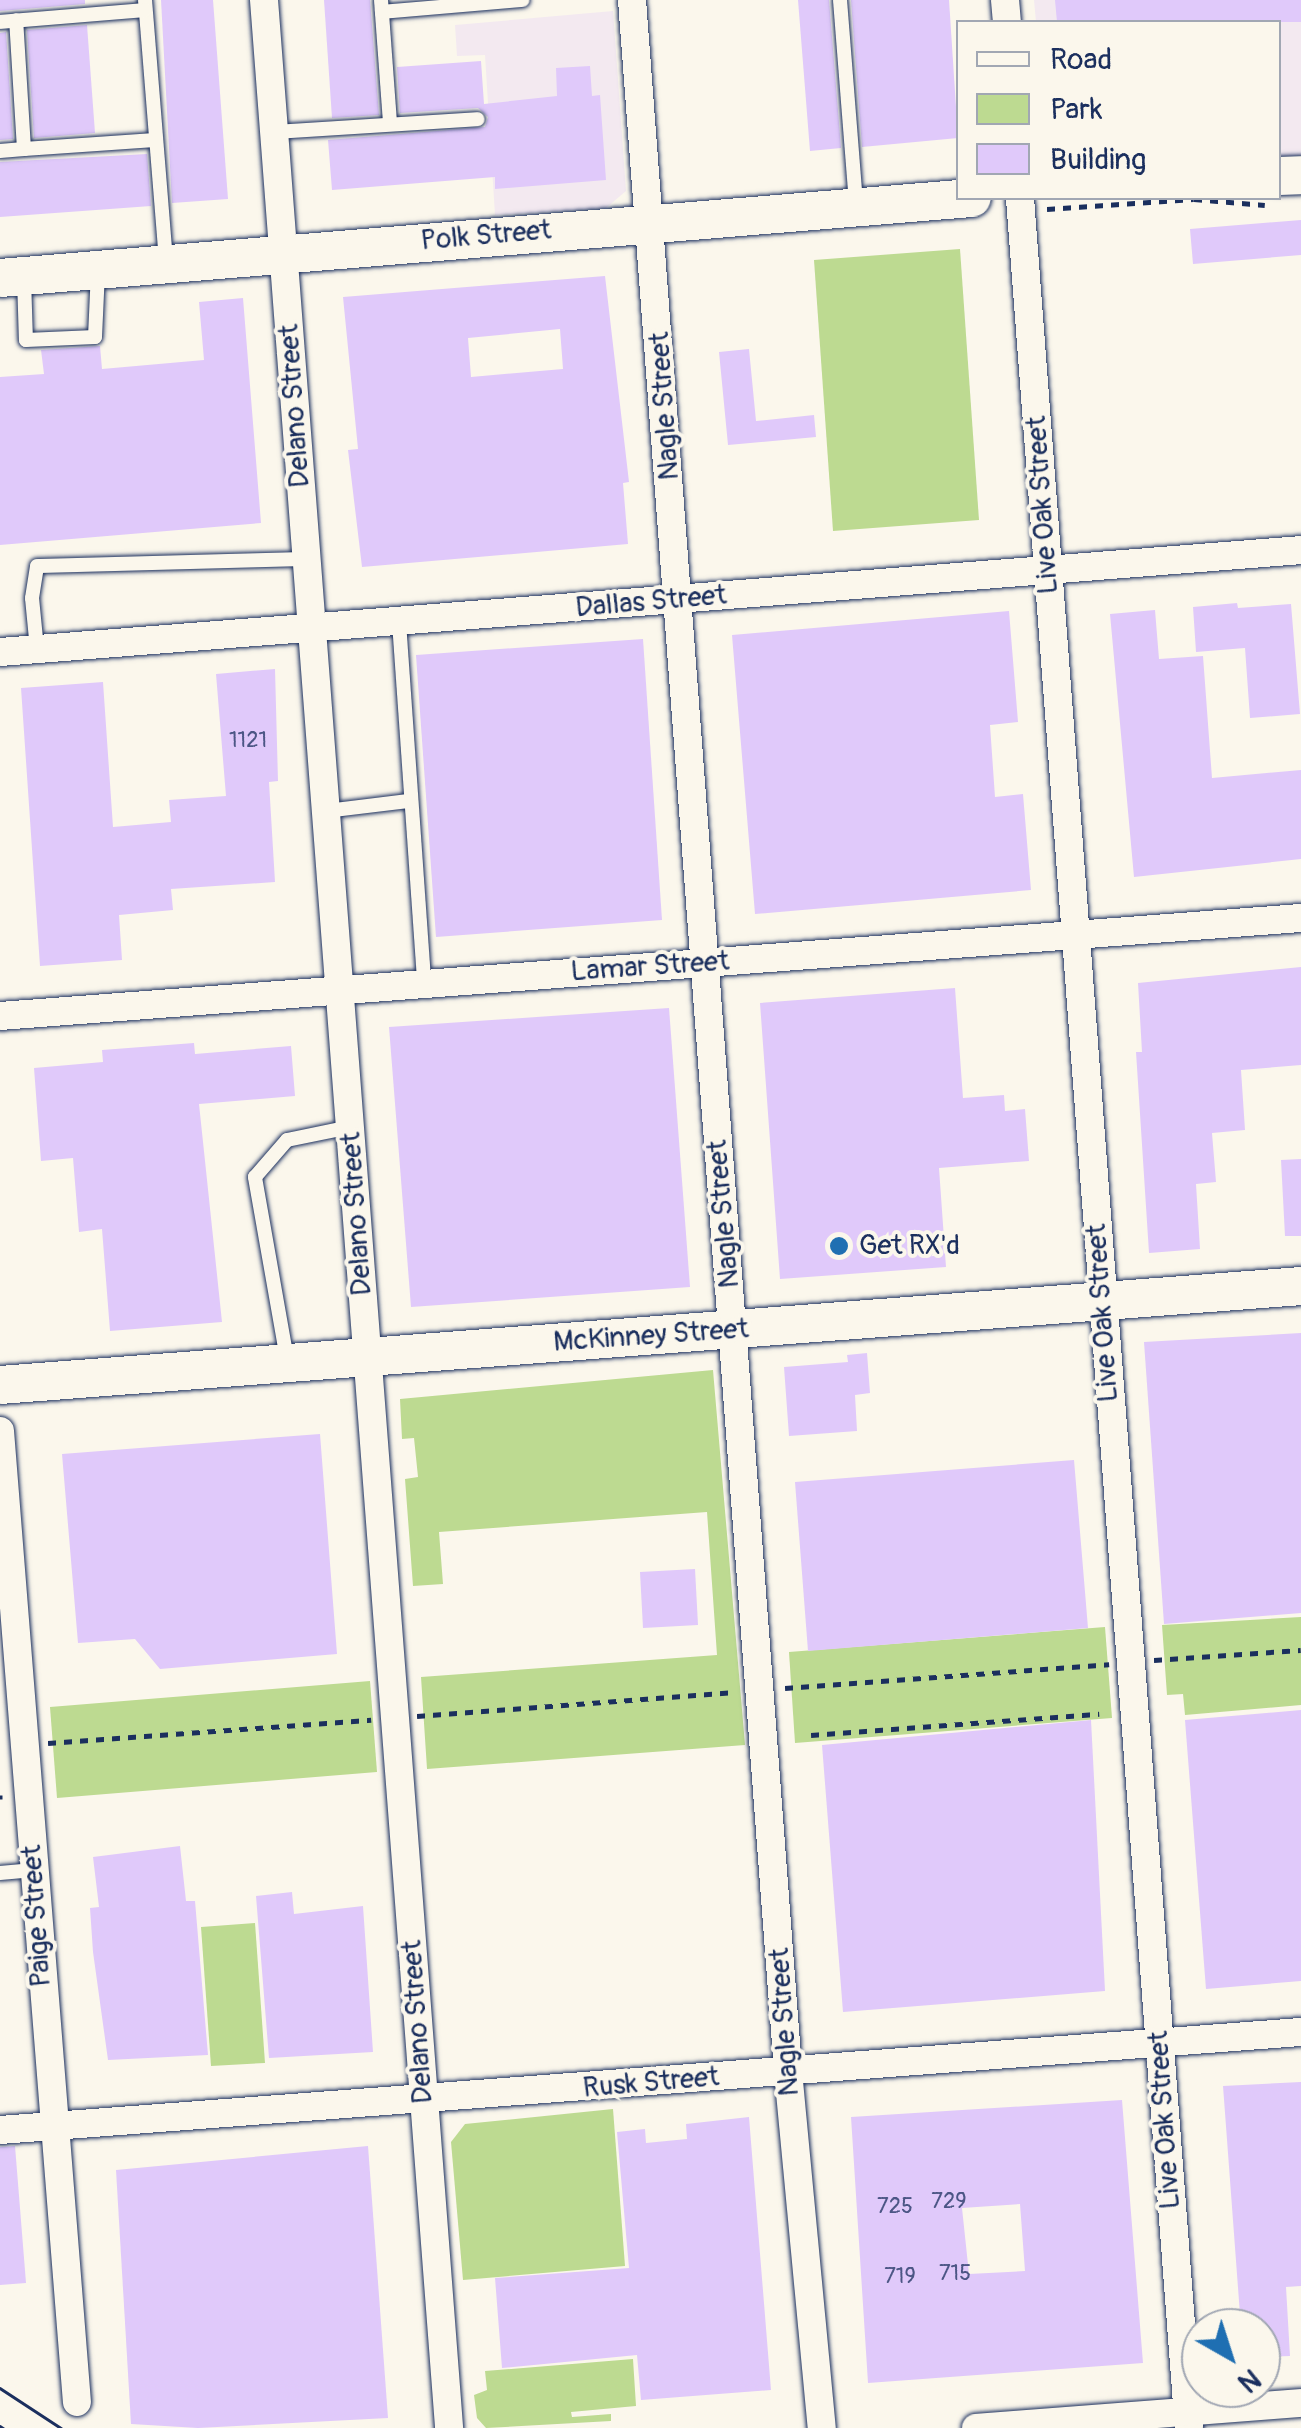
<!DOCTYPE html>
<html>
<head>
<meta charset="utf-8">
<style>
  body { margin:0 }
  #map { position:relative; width:1301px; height:2428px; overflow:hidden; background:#fbf7ec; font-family:Pangolin,sans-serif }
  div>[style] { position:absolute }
  .built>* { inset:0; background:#f3e9f0 }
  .green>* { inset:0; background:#bdda91 }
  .building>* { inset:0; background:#e0c9fa }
  .path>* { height:5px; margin-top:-2.5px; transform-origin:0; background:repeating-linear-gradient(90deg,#1b2f5e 0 8px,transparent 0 16px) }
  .roads { filter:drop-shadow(0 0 2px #1b2f5e) drop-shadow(0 0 2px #1b2f5e) }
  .lane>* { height:14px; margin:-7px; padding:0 7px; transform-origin:7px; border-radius:7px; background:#fbf7ec }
  .street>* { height:28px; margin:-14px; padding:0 14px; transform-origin:14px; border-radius:14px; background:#fbf7ec }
  .secondary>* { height:38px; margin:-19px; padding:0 19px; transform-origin:19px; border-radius:19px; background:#fbf7ec }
  .tram>* { height:2.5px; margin:-1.25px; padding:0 1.25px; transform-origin:1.25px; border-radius:1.25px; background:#1b2f5e }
  .dots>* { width:28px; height:28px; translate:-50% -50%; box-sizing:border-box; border:5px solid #fbf7ec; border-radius:50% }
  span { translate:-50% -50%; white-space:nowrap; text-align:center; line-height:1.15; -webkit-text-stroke:8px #fbf7ec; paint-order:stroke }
  .number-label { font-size:22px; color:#4c5685 }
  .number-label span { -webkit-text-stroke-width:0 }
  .street-label { font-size:28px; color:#1b2f5e }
  .poi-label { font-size:28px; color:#1b2f5e }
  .left { translate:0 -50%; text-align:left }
  .legend { position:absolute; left:956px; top:20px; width:325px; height:180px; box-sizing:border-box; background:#fbf7ec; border:2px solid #a1a7b3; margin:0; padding:12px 18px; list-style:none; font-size:30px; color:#1b2f5e }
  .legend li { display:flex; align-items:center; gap:20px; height:50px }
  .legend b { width:50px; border:2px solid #a1a7b3 }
  .north { position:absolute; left:1181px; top:2308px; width:100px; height:100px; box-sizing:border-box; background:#fbf7ec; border:2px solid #a1a7b3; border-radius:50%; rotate:141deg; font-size:28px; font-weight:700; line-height:40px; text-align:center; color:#1b2f5e }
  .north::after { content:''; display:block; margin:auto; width:35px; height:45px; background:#1f6fb2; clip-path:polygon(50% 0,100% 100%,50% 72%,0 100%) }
</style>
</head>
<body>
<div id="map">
  <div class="built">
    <i style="clip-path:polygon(1034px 0,1301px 0,1301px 155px,1279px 157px,1278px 22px,1036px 22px)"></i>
    <i style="clip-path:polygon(613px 11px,626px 191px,606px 208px,495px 215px,485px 55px,457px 56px,455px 25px)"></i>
  </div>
  <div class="green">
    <i style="clip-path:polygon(960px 249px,979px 520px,833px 531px,814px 260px)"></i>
    <i style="clip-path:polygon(713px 1370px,745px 1745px,427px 1769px,421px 1677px,717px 1655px,707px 1512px,439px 1532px,443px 1584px,413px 1586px,405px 1479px,418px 1477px,414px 1438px,402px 1439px,400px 1399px)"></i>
    <i style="clip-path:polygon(1301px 1617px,1301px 1705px,1185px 1715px,1183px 1694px,1167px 1695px,1162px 1625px)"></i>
    <i style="clip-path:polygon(1105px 1627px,1112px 1718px,795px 1743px,789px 1652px)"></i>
    <i style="clip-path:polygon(370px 1681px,377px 1772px,57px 1798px,50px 1707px)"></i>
    <i style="clip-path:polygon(255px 1923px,265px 2063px,211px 2066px,201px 1927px)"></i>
    <i style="clip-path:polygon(613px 2109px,625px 2266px,463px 2280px,451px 2142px,465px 2124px)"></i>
    <i style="clip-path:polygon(633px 2359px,636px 2406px,571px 2412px,572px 2417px,611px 2414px,611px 2421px,486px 2428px,477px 2418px,474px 2395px,487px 2390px,485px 2371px)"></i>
  </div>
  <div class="building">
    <i style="clip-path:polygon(0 0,85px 0,85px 4px,0 11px)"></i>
    <i style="clip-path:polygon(161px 0,213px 0,228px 199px,172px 203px)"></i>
    <i style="clip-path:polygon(324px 0,370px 0,379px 115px,332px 118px)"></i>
    <i style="clip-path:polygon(798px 0,829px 0,841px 148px,810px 151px)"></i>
    <i style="clip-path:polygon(851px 0,949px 0,958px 138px,862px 147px)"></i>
    <i style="clip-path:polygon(1055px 0,1301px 0,1301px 22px,1057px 22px)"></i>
    <i style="clip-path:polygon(87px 25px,95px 133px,34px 138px,27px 30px)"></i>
    <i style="clip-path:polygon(6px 32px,13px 139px,0 140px,0 33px)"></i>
    <i style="clip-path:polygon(481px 61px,484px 104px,557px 96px,556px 68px,590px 66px,592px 96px,600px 95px,606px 180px,495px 189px,495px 177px,332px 190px,328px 140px,485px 127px,488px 117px,478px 108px,400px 113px,397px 67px)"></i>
    <i style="clip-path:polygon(147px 154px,151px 206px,0 217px,0 162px)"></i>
    <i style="clip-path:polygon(1301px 220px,1301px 255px,1193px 264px,1190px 229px)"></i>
    <i style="clip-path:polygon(evenodd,605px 276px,629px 482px,623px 483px,628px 544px,362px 567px,348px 450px,358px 449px,343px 297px,605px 276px,560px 329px,563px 369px,471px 377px,468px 338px,560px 329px)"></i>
    <i style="clip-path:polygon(243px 298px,261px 523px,0 545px,0 377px,44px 374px,41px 350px,100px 346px,102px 369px,204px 360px,199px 302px)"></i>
    <i style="clip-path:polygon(749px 349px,756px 421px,814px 415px,816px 437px,728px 445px,719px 352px)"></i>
    <i style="clip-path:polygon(1237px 603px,1238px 608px,1291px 604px,1300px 714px,1250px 718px,1245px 648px,1196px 652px,1193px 607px)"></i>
    <i style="clip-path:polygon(1155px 610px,1159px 659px,1203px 656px,1212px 778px,1301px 770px,1301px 859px,1134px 877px,1110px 614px)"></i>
    <i style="clip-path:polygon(1009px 611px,1018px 722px,990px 725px,995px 797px,1023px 794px,1031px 890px,755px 914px,732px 635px)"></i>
    <i style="clip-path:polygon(643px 639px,662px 920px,436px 937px,416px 655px)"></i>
    <i style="clip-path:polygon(275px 669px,278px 781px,269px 782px,275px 882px,171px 889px,173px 910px,119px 915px,122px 960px,40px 966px,21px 688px,103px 682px,113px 827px,171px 822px,169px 800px,226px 796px,216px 674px)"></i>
    <i style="clip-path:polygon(1301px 967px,1301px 1065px,1241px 1070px,1245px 1130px,1212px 1133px,1216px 1182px,1196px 1184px,1200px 1249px,1149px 1253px,1136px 1052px,1142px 1052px,1138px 983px)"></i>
    <i style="clip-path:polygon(955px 988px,963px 1098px,1004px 1095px,1005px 1111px,1025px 1109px,1029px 1161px,939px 1168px,946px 1267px,780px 1279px,760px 1003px)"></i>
    <i style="clip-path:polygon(669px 1008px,690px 1287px,411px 1307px,389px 1027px)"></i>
    <i style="clip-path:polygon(194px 1043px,195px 1054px,291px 1046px,295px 1096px,199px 1104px,222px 1322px,110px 1331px,102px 1229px,79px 1232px,73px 1158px,41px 1161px,34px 1068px,103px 1062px,102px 1050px)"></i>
    <i style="clip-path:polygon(1301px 1159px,1301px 1236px,1285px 1236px,1281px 1160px)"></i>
    <i style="clip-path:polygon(1301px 1333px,1301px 1613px,1164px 1624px,1144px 1342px)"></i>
    <i style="clip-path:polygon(867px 1353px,870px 1393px,855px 1395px,857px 1431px,789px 1436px,784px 1367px,848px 1362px,847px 1355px)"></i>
    <i style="clip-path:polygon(320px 1434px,337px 1654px,160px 1669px,135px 1639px,78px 1643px,62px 1454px)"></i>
    <i style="clip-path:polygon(1074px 1460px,1088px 1628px,808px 1651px,795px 1482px)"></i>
    <i style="clip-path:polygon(695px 1569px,698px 1625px,643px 1628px,640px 1572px)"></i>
    <i style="clip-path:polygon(1301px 1710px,1301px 1981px,1206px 1989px,1185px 1720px)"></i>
    <i style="clip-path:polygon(1091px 1720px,1105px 1991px,843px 2012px,822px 1745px)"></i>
    <i style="clip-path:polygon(180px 1846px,186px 1901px,195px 1901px,208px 2055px,108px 2060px,93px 1952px,90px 1908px,99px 1907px,93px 1857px)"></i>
    <i style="clip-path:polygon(292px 1892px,294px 1914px,363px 1906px,373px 2052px,269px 2058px,256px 1896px)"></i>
    <i style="clip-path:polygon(1301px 2082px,1301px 2286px,1286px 2287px,1290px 2356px,1261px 2357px,1261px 2327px,1241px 2328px,1223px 2086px)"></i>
    <i style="clip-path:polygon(evenodd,1122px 2100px,1143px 2363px,868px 2383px,851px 2117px,1122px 2100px,1020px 2204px,1025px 2271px,969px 2274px,962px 2208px,1020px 2204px)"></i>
    <i style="clip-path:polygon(749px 2117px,771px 2390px,641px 2400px,637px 2355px,502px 2368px,495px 2278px,629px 2268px,617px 2132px,645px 2129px,646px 2143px,687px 2139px,686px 2124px)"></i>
    <i style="clip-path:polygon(15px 2146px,26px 2283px,0 2285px,0 2147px)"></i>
    <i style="clip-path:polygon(368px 2146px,388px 2418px,198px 2428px,131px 2424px,116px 2170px)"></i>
  </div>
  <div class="path">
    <i style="left:1047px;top:209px;width:147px;rotate:-3.9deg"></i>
    <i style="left:1194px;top:199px;width:71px;rotate:4.8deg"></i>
    <i style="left:1154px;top:1660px;width:147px;rotate:-3.9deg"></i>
    <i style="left:785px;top:1688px;width:325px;rotate:-4.2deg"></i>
    <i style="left:417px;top:1716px;width:319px;rotate:-4.3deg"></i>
    <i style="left:811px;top:1735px;width:289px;rotate:-4.2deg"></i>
    <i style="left:48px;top:1743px;width:324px;rotate:-4.1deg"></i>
    <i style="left:0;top:1795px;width:4px;rotate:90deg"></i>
  </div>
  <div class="roads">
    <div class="lane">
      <i style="left:145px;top:0;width:263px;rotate:85.4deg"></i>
      <i style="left:381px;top:0;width:124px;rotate:85.8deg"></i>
      <i style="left:840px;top:0;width:205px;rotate:85.5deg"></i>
      <i style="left:382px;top:12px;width:141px;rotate:-4.9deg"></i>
      <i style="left:0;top:22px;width:145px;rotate:-4.7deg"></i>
      <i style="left:274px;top:132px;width:204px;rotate:-3.6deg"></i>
      <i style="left:24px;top:149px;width:131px;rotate:-3.9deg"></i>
      <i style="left:0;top:151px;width:24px;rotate:-5deg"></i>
      <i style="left:24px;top:149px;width:129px;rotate:-93.5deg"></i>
      <i style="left:24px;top:278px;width:62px;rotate:88.2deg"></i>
      <i style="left:26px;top:340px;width:69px;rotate:-2.5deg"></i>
      <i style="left:95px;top:337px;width:67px;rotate:-87.4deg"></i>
      <i style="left:399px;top:622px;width:363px;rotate:86deg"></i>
      <i style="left:37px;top:649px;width:51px;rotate:-95.6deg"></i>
      <i style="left:32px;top:598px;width:32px;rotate:-81deg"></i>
      <i style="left:37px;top:566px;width:269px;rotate:-1.5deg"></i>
      <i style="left:326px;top:811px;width:84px;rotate:-6.9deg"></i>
      <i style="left:287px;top:1359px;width:185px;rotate:-100deg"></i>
      <i style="left:255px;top:1177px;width:49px;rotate:-49.1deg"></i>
      <i style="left:287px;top:1140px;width:64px;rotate:-11.7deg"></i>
      <i style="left:0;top:1873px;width:34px;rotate:-5deg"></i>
    </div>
    <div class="street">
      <i style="left:264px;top:0;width:2435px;rotate:85.64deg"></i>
      <i style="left:632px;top:0;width:2077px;rotate:85.69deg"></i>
      <i style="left:788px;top:2071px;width:359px;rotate:84.6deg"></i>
      <i style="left:1005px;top:0;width:22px;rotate:85deg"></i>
      <i style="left:1020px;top:198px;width:2236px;rotate:85.67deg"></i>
      <i style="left:0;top:652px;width:1305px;rotate:-4.48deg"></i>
      <i style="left:0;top:1016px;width:1305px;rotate:-4.31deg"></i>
      <i style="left:0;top:1431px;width:974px;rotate:85.47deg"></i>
      <i style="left:0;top:2130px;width:1305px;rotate:-4.31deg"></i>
      <i style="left:976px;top:2428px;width:326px;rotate:-4.4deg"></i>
    </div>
    <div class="secondary">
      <i style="left:1278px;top:176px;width:23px;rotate:-2deg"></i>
      <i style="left:0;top:278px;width:975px;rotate:-4.71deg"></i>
      <i style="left:0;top:1385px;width:1305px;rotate:-4.35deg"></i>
    </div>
  </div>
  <div class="tram">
    <i style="left:0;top:2388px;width:73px;rotate:33.3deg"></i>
    <i style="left:0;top:2426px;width:4px;rotate:34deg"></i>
  </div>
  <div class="dots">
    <i style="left:839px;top:1246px;background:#1f6fb2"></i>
  </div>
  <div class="number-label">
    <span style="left:248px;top:741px">1121</span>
    <span style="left:949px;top:2202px">729</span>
    <span style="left:895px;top:2207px">725</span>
    <span style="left:955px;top:2274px">715</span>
    <span style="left:900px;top:2277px">719</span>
  </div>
  <div class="street-label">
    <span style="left:486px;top:236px;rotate:-5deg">Polk Street</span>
    <span style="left:295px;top:406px;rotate:-94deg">Delano Street</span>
    <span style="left:665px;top:406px;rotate:-94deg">Nagle Street</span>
    <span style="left:1043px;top:505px;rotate:-94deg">Live Oak Street</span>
    <span style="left:651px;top:602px;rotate:-5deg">Dallas Street</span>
    <span style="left:650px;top:967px;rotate:-4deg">Lamar Street</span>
    <span style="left:357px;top:1214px;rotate:-94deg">Delano Street</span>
    <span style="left:724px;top:1214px;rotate:-95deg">Nagle Street</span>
    <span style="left:1103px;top:1313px;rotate:-94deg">Live Oak Street</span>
    <span style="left:651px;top:1336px;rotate:-4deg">McKinney Street</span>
    <span style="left:37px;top:1916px;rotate:-94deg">Paige Street</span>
    <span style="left:418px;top:2022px;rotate:-94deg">Delano Street</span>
    <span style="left:785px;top:2022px;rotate:-94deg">Nagle Street</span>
    <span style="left:651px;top:2083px;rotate:-5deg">Rusk Street</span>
    <span style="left:1165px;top:2120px;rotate:-94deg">Live Oak Street</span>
  </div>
  <div class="poi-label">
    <span class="left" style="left:859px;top:1246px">Get RX'd</span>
  </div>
  <ul class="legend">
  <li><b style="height:12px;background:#fbf7ec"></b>Road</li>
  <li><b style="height:28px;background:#bdda91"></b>Park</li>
  <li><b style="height:28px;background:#e0c9fa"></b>Building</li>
  </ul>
  <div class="north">N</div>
</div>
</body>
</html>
